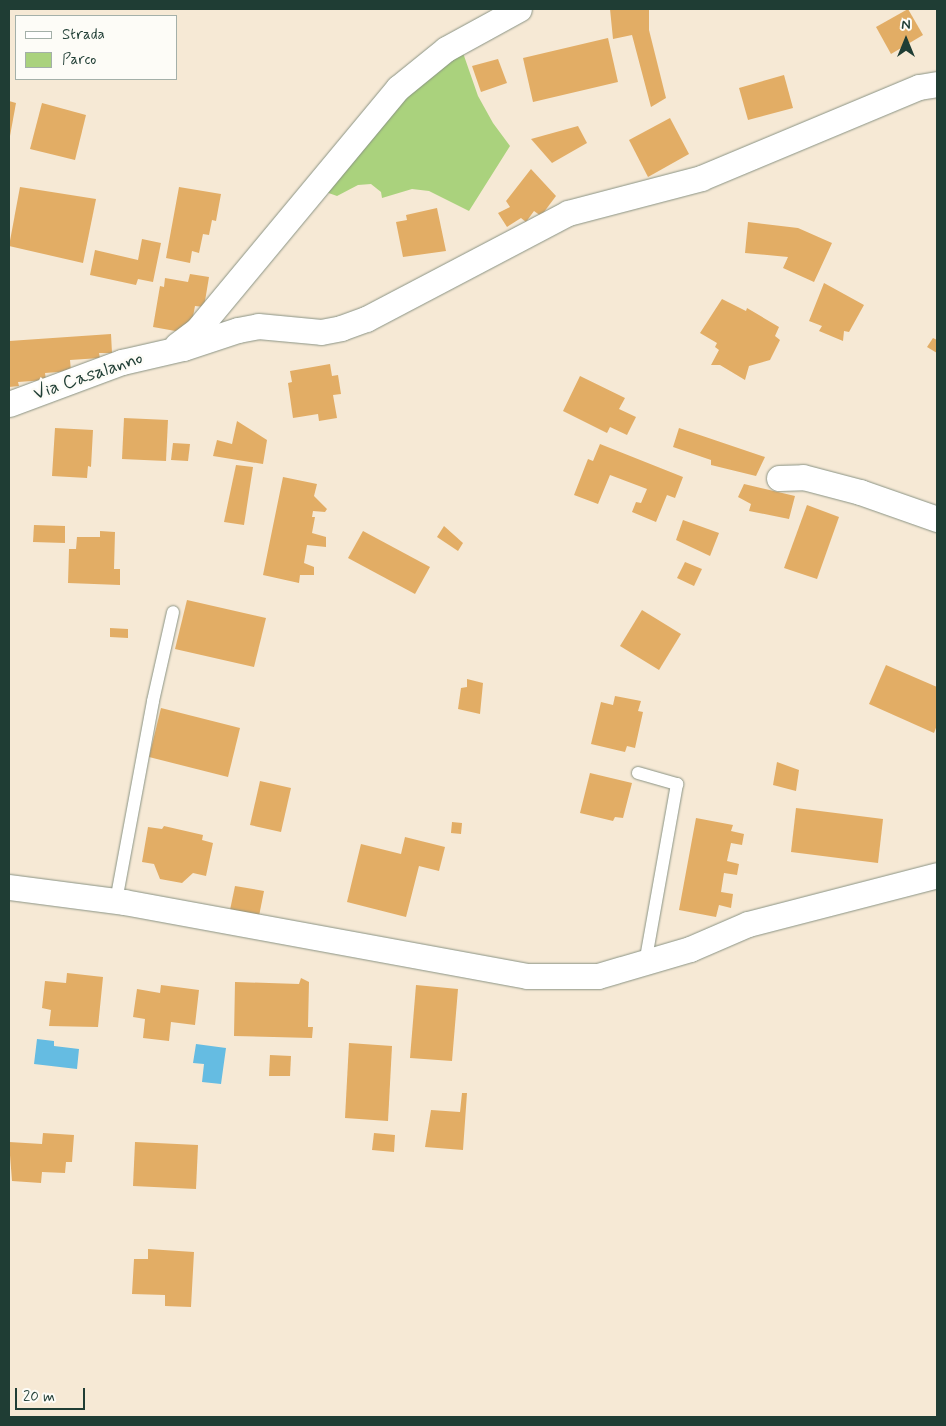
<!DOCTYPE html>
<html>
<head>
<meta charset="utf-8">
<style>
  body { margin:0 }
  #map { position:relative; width:946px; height:1426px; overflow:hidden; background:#f6e9d5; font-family:Mynerve,sans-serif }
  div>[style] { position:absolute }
  .green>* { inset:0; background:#aad27d }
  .water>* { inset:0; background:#65bce2 }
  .building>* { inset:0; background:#e2ad65 }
  .roads { filter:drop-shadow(0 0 1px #8a9384) drop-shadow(0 0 1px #8a9384) }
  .service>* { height:12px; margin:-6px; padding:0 6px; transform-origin:6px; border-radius:6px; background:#fff }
  .minor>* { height:25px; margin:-12.5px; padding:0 12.5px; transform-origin:12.5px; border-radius:12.5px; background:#fff }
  span { translate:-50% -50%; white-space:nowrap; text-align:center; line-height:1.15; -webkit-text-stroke:5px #fdfcf7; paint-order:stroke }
  .street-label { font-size:19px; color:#1f3d34 }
  .frame { position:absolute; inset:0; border:10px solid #1f3d34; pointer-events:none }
  .legend { position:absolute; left:15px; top:15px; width:162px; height:65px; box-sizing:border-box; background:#fdfcf7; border:1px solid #a4b0a9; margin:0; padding:6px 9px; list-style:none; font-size:15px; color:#1f3d34 }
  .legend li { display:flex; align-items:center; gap:10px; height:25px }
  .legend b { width:25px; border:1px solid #a4b0a9 }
  .north { position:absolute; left:881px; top:15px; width:50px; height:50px; -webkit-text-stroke:4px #fdfcf7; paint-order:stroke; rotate:0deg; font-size:14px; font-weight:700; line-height:20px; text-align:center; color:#1f3d34 }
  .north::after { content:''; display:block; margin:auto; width:18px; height:22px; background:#1f3d34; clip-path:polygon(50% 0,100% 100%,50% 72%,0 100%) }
  .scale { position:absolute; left:15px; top:1388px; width:70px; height:22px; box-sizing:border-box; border:2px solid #1f3d34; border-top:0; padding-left:6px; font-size:15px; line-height:18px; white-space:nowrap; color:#1f3d34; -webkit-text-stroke:4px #fdfcf7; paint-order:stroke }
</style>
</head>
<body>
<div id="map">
  <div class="green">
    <i style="clip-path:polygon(462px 50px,478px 96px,493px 123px,510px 146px,469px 211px,429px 191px,412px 189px,382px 198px,381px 192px,371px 184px,358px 185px,337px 196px,323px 191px,408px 88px)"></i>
  </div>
  <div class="water">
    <i style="clip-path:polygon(37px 1039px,54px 1041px,54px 1046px,79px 1049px,77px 1069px,34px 1064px)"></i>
    <i style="clip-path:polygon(196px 1044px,226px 1048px,221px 1084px,202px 1082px,204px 1064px,193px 1063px)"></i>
  </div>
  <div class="building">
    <i style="clip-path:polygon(610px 9px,649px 9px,649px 30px,666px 98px,651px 107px,632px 35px,613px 39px)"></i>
    <i style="clip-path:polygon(908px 9px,923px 35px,891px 54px,876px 27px)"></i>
    <i style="clip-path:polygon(608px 38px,618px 82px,533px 102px,523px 58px)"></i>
    <i style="clip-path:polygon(498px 59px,507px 83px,481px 92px,472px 66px)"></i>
    <i style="clip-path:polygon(784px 75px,793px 108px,748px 120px,739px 88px)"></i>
    <i style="clip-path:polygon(9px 101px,16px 103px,10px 136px,9px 136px)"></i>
    <i style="clip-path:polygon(42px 103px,86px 115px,75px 160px,30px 149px)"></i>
    <i style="clip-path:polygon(670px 118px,689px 154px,648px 177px,629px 140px)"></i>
    <i style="clip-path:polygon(578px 126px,587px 143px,552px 163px,531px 139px)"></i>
    <i style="clip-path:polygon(531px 169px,556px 196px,541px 216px,534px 211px,526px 222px,521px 218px,507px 227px,498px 213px,510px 207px,506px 201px)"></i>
    <i style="clip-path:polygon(20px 187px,96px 199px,83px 263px,9px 246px)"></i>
    <i style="clip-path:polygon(179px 187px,221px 194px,216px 221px,212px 220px,209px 235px,203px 234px,199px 253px,192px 251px,190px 263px,166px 258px)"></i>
    <i style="clip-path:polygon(437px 208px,446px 251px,403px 257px,396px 222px,407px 220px,406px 215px)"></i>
    <i style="clip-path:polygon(748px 222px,798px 228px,832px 243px,814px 282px,783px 268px,788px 257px,745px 253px)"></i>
    <i style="clip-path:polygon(142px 239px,161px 243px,153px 282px,138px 279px,136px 285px,90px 275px,95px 250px,138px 260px)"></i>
    <i style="clip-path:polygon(190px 274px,209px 277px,204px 307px,195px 306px,191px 327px,183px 325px,181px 332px,153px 327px,160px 286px,164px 287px,165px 278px,188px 282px)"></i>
    <i style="clip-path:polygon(824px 283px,864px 305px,849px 332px,844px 331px,843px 341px,819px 331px,822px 326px,809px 321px)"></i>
    <i style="clip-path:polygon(722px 299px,746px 311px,747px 308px,779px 327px,775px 336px,780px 340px,770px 360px,749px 366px,745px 380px,720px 365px,711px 365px,719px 350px,715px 347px,717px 343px,700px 333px)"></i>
    <i style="clip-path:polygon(111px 334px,112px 353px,99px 353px,100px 358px,70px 360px,71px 371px,45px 373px,46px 380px,18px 382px,19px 386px,9px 387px,9px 341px)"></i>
    <i style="clip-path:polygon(933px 338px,937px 340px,937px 353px,927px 347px)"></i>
    <i style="clip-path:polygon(330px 364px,332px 376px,338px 375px,341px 394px,333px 395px,337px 418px,319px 421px,318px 414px,293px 418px,288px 383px,292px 382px,290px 371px)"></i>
    <i style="clip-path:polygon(580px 376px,625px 398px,619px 409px,636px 417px,627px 435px,610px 427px,607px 433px,563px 411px)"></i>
    <i style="clip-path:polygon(124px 418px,168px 420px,166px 461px,122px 459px)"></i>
    <i style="clip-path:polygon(237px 421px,267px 440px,263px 464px,213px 456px,217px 440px,232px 444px)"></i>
    <i style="clip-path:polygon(55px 428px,93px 430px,91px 467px,88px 466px,87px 478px,52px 476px)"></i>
    <i style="clip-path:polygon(679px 428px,765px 457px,756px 476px,711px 465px,711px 460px,673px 447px)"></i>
    <i style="clip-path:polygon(173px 443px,190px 444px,188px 461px,171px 460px)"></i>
    <i style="clip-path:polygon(600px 444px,683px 477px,675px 498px,667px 495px,656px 522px,632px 512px,636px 502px,641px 503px,647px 489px,610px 475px,598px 504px,574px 495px,588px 459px,593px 461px)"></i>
    <i style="clip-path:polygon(236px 465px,253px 467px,244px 525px,224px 522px)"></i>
    <i style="clip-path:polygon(283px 477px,317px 484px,314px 496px,327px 509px,325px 512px,313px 511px,312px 517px,315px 517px,312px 533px,326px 537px,326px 547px,307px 545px,304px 563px,314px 567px,314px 575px,300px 575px,299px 583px,263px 575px)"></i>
    <i style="clip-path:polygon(744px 484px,795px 496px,789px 519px,749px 511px,751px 504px,738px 497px)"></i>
    <i style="clip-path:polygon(807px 505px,839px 517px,817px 579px,784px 568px)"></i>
    <i style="clip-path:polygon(683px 520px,719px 533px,710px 556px,676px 540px)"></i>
    <i style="clip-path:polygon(34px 525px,65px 526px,65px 543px,33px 542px)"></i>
    <i style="clip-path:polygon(444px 526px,463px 543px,458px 551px,437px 537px)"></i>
    <i style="clip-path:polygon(100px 531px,115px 532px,114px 569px,120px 569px,120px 585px,68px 583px,69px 549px,76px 549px,77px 537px,100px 537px)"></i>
    <i style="clip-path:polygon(363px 531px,430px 567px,415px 594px,348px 558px)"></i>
    <i style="clip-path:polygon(685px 562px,702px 569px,694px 586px,677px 578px)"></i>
    <i style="clip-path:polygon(187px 600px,266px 618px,254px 667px,175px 649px)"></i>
    <i style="clip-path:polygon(642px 610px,681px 634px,659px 670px,620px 646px)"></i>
    <i style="clip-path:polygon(110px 628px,128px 629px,128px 638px,110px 637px)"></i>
    <i style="clip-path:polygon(886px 665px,937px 687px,937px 725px,934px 733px,869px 704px)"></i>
    <i style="clip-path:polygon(467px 679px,483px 683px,480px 714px,458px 709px,461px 688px,467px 687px)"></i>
    <i style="clip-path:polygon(615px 696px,641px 701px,638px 711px,643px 712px,635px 748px,627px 746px,625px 752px,591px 744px,601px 702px,613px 705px)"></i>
    <i style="clip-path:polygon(161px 708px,240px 728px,228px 777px,149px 757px)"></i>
    <i style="clip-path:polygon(777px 762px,799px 770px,796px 791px,773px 785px)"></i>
    <i style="clip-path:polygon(590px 773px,632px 783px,623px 818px,615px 817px,613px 821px,580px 813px)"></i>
    <i style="clip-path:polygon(260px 781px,291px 788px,281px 832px,250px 825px)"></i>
    <i style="clip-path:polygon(796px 808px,883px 819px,878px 863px,791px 852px)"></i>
    <i style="clip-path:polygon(696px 818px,733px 825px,731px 831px,744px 834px,742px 845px,731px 843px,727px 861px,739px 864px,737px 875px,724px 873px,721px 892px,733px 894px,731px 908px,719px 905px,716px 917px,679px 910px)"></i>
    <i style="clip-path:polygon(452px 822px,462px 823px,461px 834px,451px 833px)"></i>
    <i style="clip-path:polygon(164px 826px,203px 835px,202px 840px,213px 843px,206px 876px,193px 873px,182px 883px,160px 879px,154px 864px,142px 862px,148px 827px,162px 829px)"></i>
    <i style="clip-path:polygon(405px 837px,445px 847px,439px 871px,419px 866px,406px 917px,347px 902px,361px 844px,401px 854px)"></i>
    <i style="clip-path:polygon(235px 886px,264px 891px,259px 916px,230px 910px)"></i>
    <i style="clip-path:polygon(67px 973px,103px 977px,98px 1027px,49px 1026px,51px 1010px,42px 1008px,45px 981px,66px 983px)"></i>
    <i style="clip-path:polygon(301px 978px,309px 982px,308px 1027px,313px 1027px,312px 1038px,234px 1036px,235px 982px,299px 984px)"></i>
    <i style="clip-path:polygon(161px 985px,199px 990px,195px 1025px,171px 1022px,169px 1041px,143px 1038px,145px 1019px,133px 1017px,137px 989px,160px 993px)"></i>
    <i style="clip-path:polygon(416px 985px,458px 989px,452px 1061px,410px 1058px)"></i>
    <i style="clip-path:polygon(349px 1043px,392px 1046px,388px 1121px,345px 1118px)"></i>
    <i style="clip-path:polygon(270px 1055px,291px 1056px,290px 1076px,269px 1076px)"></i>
    <i style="clip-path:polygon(462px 1093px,467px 1093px,463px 1150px,425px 1147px,431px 1110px,460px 1112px)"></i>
    <i style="clip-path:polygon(43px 1133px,74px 1135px,72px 1162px,66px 1162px,65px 1173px,42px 1172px,41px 1183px,12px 1181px,9px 1142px,42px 1144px)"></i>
    <i style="clip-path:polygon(374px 1133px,395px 1135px,394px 1152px,372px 1150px)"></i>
    <i style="clip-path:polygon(135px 1142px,198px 1145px,196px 1189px,133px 1186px)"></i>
    <i style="clip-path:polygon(148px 1249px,194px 1252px,191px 1307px,165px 1306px,165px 1295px,132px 1294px,134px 1259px,148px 1259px)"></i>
  </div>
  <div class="roads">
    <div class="service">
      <i style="left:638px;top:773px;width:41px;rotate:15.8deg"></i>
      <i style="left:677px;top:784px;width:183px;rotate:100.1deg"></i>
      <i style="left:116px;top:901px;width:203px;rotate:-79.5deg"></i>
      <i style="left:153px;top:701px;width:91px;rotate:-77.3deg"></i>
    </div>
    <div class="minor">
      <i style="left:177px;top:345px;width:25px;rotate:-37deg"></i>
      <i style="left:197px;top:330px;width:315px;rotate:-50.3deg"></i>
      <i style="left:398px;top:88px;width:62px;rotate:-39.1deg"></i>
      <i style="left:446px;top:49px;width:83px;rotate:-28.7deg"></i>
      <i style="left:9px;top:404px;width:121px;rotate:-20.4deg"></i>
      <i style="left:122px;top:362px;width:63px;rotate:-12.9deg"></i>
      <i style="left:183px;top:348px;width:58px;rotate:-18.1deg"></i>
      <i style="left:238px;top:330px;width:20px;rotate:-11deg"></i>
      <i style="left:258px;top:326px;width:63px;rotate:5.4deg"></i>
      <i style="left:321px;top:332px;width:20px;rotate:-11deg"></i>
      <i style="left:341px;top:328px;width:27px;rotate:-20deg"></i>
      <i style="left:366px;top:319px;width:228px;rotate:-27.7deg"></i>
      <i style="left:568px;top:213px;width:138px;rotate:-14.7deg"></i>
      <i style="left:701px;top:178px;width:236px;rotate:-22.7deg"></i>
      <i style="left:919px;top:87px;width:18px;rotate:-9deg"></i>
      <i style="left:779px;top:478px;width:24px;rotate:-2deg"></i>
      <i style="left:803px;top:477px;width:59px;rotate:14.7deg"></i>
      <i style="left:860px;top:492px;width:82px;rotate:19.3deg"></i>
      <i style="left:9px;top:887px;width:116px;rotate:7.4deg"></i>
      <i style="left:124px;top:902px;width:410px;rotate:10.4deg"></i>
      <i style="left:527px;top:976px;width:71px"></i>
      <i style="left:598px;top:976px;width:96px;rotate:-16.4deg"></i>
      <i style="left:690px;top:949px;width:63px;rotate:-23.3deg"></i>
      <i style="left:748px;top:924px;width:195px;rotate:-14.5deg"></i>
    </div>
  </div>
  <div class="street-label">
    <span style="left:88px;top:376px;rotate:-19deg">Via Casalanno</span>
  </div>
  <div class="frame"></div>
  <ul class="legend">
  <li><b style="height:6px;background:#fff"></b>Strada</li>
  <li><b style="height:14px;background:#aad27d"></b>Parco</li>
  </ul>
  <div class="north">N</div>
  <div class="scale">20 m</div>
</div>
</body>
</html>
